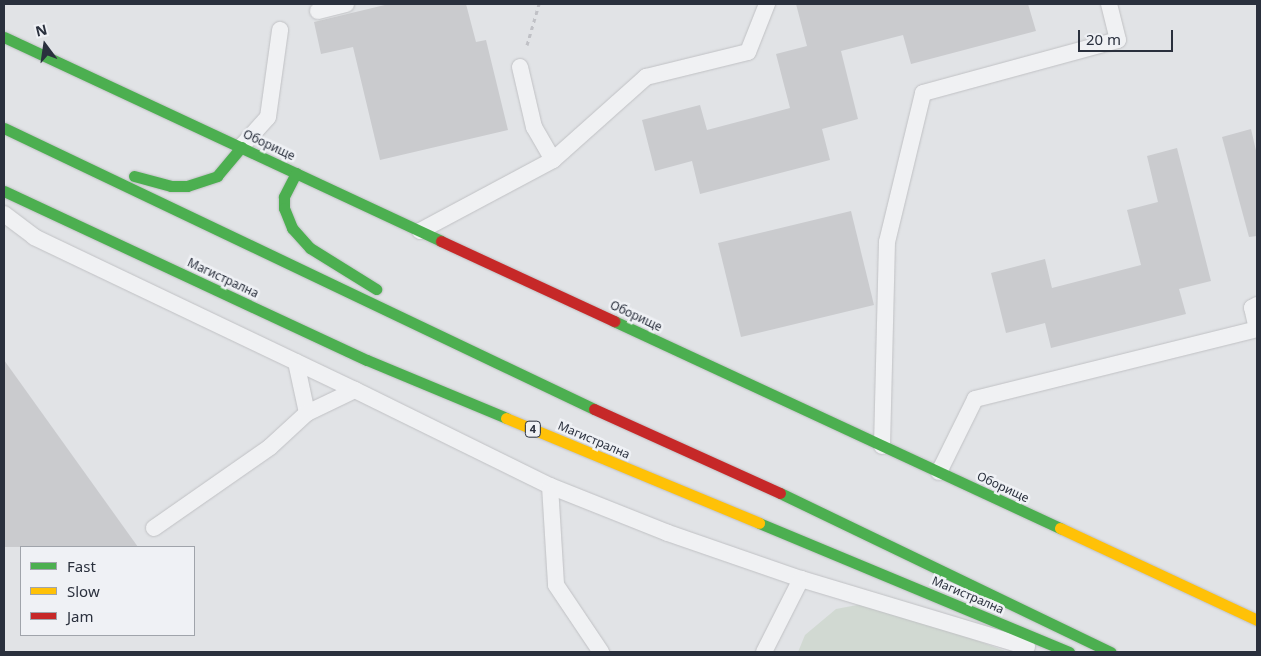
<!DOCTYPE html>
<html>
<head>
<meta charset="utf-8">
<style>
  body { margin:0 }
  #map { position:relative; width:1261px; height:656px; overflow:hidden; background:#e1e3e6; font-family:"Noto Sans",sans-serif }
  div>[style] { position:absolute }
  .green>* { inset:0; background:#d1d9d2 }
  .building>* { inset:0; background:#cacbce }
  .path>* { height:3px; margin-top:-1.5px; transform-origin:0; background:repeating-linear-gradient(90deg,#c0c1c6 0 4px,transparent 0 8px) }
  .roads { filter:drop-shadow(0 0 1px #c0c1c4) drop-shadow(0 0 1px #c0c1c4) }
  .lane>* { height:16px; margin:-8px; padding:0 8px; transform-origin:8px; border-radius:8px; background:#f0f1f3 }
  .fast>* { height:11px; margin:-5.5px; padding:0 5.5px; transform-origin:5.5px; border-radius:5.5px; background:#4caf50 }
  .slow>* { height:11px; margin:-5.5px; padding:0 5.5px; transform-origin:5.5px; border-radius:5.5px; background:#ffc107 }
  .jam>* { height:11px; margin:-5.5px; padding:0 5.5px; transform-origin:5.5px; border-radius:5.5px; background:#c62828 }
  span { translate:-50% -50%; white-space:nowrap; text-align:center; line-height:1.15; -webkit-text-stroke:5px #eff1f5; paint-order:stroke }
  .shield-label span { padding:1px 4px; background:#eff1f5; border:1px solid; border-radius:4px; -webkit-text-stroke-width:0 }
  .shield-label { font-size:11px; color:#2a303d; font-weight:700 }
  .street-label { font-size:12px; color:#2a303d }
  .frame { position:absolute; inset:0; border:5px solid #2a303d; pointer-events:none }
  .legend { position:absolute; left:20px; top:546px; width:175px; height:90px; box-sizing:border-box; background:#eff1f5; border:1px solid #a0a4ab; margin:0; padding:6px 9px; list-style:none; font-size:15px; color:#2a303d }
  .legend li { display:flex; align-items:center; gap:10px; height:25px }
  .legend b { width:25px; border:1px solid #a0a4ab }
  .north { position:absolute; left:20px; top:20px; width:50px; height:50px; -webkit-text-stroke:4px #eff1f5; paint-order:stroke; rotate:346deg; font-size:14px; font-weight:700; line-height:20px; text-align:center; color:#2a303d }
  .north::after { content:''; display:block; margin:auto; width:18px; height:22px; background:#2a303d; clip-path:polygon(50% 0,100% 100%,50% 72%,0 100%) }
  .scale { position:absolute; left:1078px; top:30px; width:95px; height:22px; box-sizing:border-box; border:2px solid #2a303d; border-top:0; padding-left:6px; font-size:15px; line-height:18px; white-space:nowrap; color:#2a303d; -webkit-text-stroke:4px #eff1f5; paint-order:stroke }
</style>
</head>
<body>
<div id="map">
  <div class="green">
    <i style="clip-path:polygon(873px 602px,1008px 652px,798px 652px,805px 635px,836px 609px)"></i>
  </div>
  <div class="building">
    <i style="clip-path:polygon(389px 4px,466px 4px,476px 42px,486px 40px,508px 130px,380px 160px,353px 47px,321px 54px,314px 22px)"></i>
    <i style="clip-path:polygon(796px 4px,1028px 4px,1036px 31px,911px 64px,903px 35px,841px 51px,858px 119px,822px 129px,830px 160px,700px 194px,692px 161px,655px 171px,642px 120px,700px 105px,707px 130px,790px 108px,776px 54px,807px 46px)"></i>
    <i style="clip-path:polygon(1251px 129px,1257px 155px,1257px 236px,1249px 237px,1222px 137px)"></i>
    <i style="clip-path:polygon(1177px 148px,1211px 281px,1179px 289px,1186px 314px,1051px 348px,1045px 323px,1006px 333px,991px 273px,1045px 259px,1052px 288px,1141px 265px,1127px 210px,1158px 202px,1147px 156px)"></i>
    <i style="clip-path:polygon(851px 211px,874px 305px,741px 337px,718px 243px)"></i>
    <i style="clip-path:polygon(4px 360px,138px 547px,4px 547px)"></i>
  </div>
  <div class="path">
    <i style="left:527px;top:45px;width:43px;rotate:-73.7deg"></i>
  </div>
  <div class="roads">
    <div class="lane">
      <i style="left:318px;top:11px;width:29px;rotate:-14deg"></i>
      <i style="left:520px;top:67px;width:62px;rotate:76.9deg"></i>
      <i style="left:534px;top:127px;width:38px;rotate:60deg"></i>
      <i style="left:241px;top:147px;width:40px;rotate:-48deg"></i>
      <i style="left:268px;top:117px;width:88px;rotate:-82.1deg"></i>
      <i style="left:4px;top:214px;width:38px;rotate:37deg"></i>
      <i style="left:34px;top:237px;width:356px;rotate:25.5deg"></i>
      <i style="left:355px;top:390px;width:217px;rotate:26.2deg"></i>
      <i style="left:550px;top:486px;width:127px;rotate:21.7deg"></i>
      <i style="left:668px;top:533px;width:141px;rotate:19.1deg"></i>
      <i style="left:801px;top:579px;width:236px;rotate:16.7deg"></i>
      <i style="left:420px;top:231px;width:151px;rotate:-28.1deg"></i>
      <i style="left:553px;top:160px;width:125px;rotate:-41.7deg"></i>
      <i style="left:646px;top:77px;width:105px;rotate:-13.8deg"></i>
      <i style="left:748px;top:52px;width:52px;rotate:-68.4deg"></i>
      <i style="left:296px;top:362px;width:52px;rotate:77.8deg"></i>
      <i style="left:882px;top:446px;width:204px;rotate:-88.6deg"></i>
      <i style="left:887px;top:242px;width:153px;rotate:-76.4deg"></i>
      <i style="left:923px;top:93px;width:202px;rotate:-15.2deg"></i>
      <i style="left:1118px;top:40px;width:37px;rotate:-104deg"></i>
      <i style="left:939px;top:472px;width:81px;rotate:-63.7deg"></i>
      <i style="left:975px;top:399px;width:291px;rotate:-13.9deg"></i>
      <i style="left:1257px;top:329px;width:22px;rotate:-103deg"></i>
      <i style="left:1252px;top:308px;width:6px;rotate:-31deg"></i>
      <i style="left:550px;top:486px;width:99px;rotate:86.5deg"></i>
      <i style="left:556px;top:585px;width:81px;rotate:56.1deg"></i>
      <i style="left:154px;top:528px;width:141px;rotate:-34.9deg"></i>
      <i style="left:270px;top:447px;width:50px;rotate:-42.6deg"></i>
      <i style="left:307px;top:413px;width:53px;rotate:-25.6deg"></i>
      <i style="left:764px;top:652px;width:82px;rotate:-63.1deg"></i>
    </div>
    <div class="fast">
      <i style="left:4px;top:37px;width:482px;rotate:25deg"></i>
      <i style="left:4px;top:128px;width:653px;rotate:25.47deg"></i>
      <i style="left:296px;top:173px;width:27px;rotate:117deg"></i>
      <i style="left:284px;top:197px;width:11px;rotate:90deg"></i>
      <i style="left:284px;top:208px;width:22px;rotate:68deg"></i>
      <i style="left:292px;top:228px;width:27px;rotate:48deg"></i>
      <i style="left:310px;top:248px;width:78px;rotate:31.8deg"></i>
      <i style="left:134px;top:176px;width:38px;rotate:15deg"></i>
      <i style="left:171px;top:186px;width:16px"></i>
      <i style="left:187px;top:186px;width:32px;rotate:-18deg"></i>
      <i style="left:217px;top:176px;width:38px;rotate:-50deg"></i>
      <i style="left:4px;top:191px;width:400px;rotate:25deg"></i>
      <i style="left:367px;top:360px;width:151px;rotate:22.6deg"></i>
      <i style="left:614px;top:321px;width:492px;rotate:24.9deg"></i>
      <i style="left:780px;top:493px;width:367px;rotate:25.7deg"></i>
      <i style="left:759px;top:523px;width:336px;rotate:22.6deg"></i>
    </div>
    <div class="slow">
      <i style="left:506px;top:418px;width:274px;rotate:22.5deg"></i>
      <i style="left:1060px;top:528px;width:217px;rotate:25deg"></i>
    </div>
    <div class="jam">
      <i style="left:441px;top:241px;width:191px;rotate:24.8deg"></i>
      <i style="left:594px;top:409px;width:204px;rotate:24.3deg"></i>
    </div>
  </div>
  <div class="shield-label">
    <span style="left:533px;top:429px">4</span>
  </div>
  <div class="street-label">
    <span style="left:269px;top:145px;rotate:25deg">Оборище</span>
    <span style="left:223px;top:278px;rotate:25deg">Магистрална</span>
    <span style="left:636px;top:316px;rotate:25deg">Оборище</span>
    <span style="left:594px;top:440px;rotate:23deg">Магистрална</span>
    <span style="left:1003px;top:487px;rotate:25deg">Оборище</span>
    <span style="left:968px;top:595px;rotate:23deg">Магистрална</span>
  </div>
  <div class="frame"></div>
  <ul class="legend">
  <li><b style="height:6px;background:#4caf50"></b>Fast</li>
  <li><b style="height:6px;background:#ffc107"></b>Slow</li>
  <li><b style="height:6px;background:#c62828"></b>Jam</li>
  </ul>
  <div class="north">N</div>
  <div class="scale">20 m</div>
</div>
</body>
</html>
